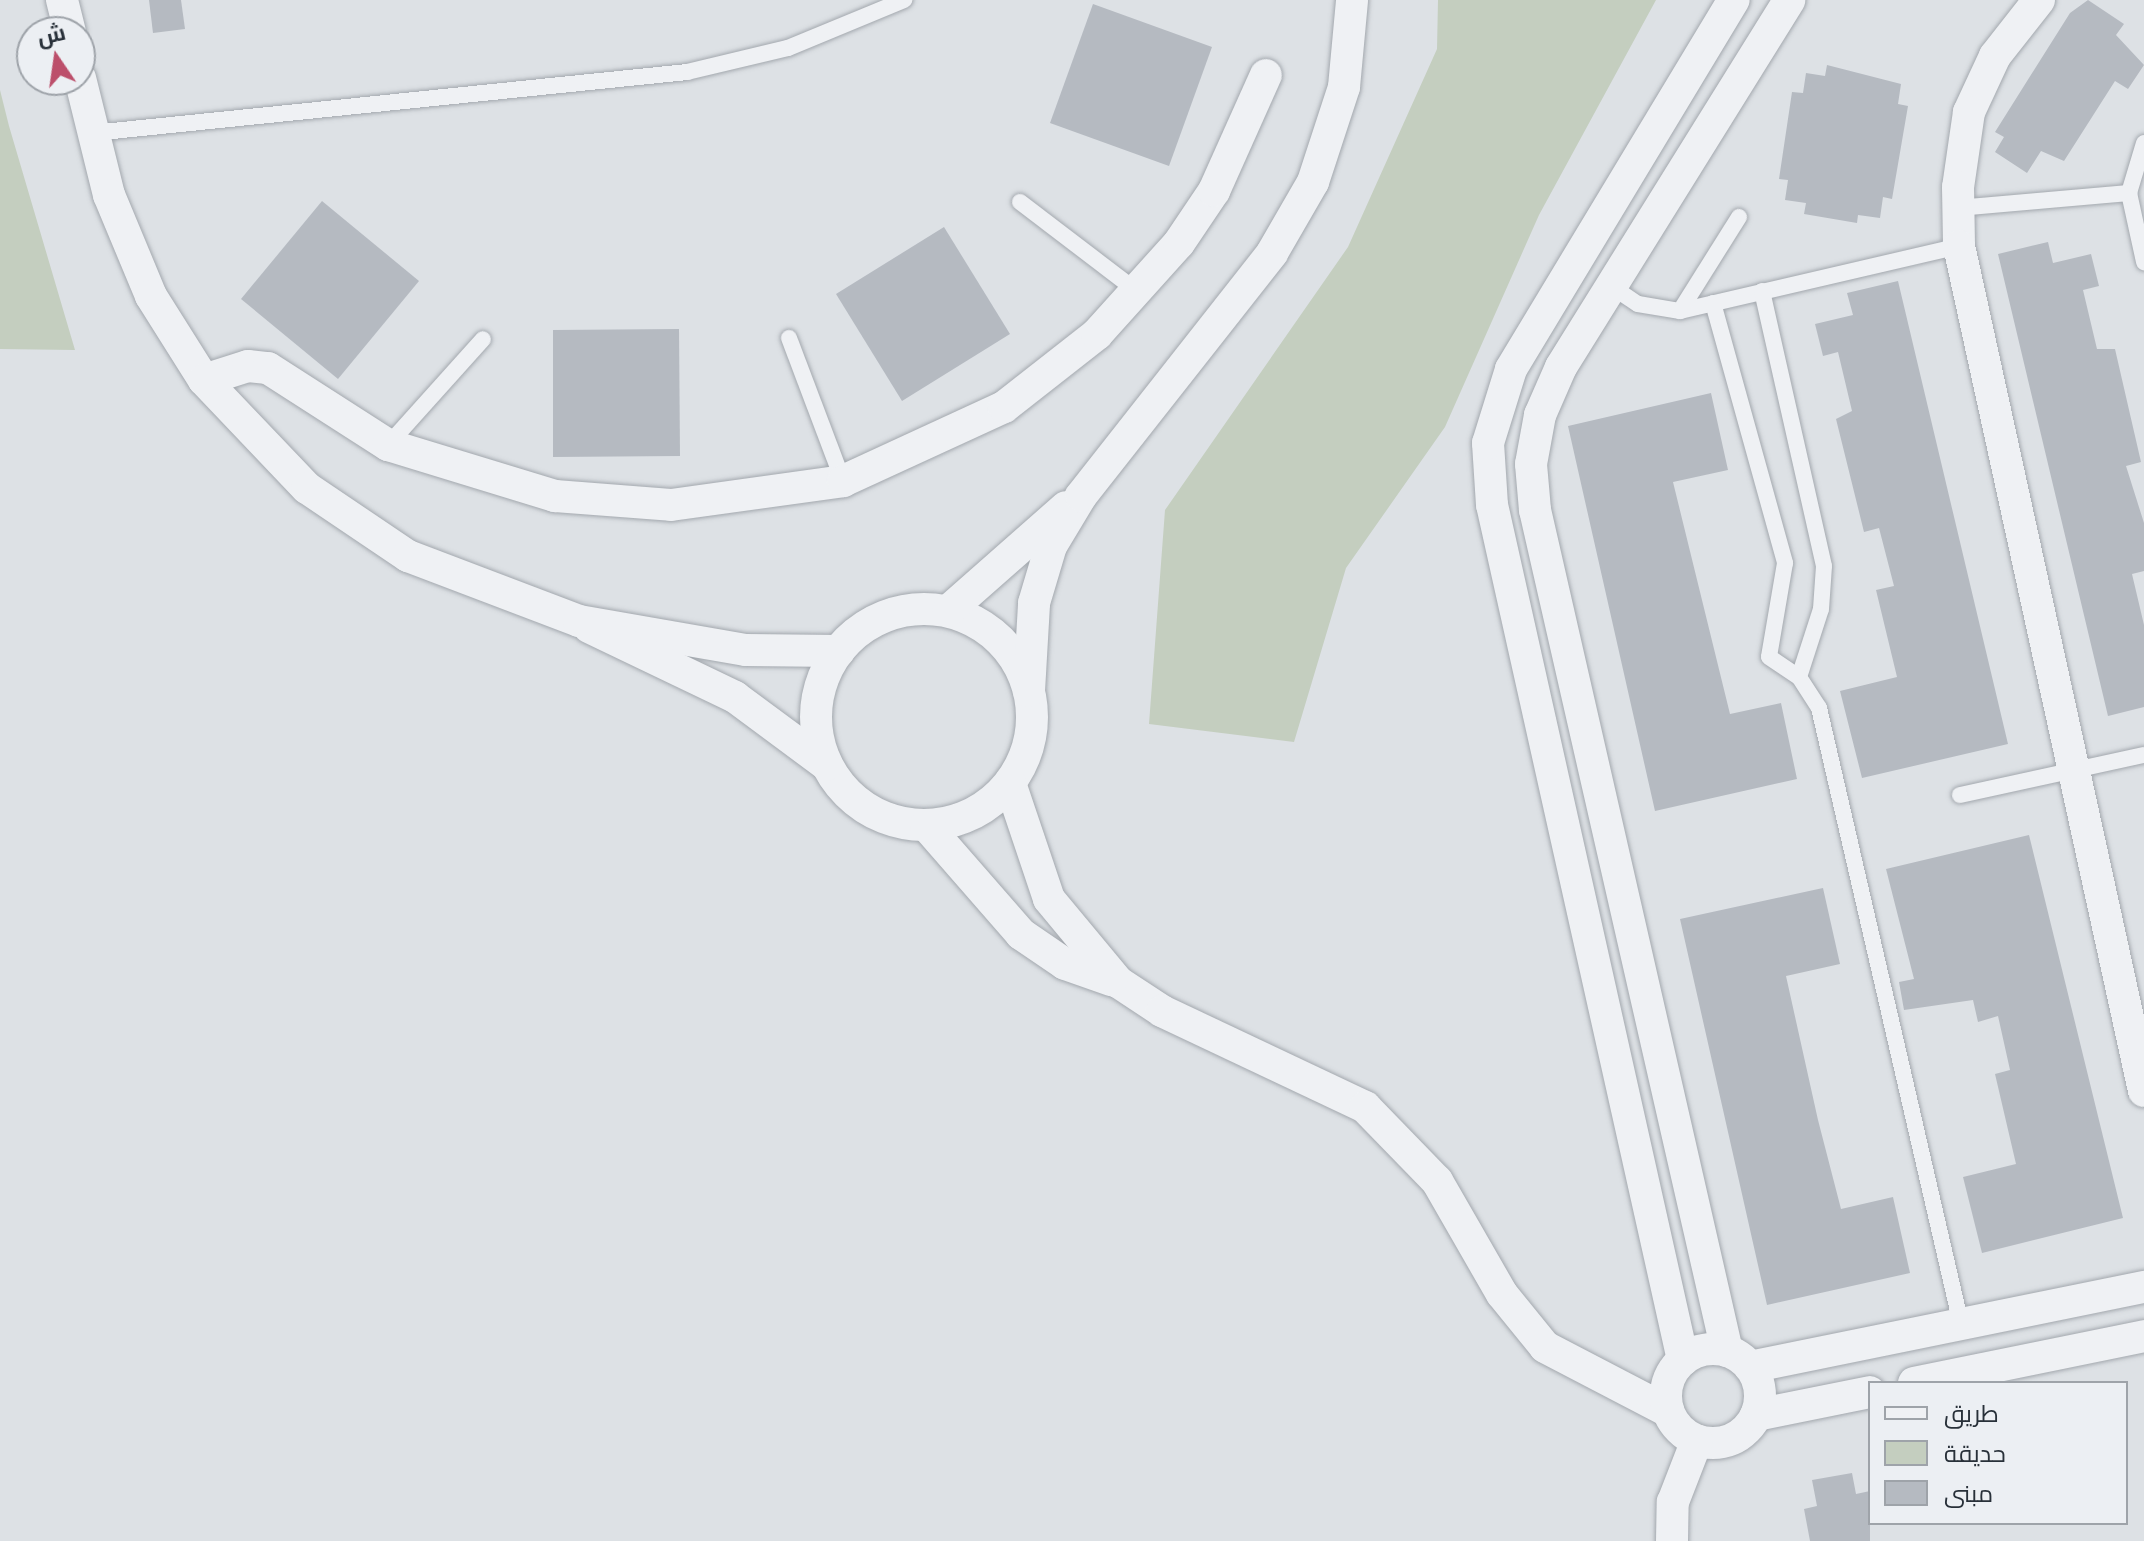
<!DOCTYPE html>
<html>
<head>
<meta charset="utf-8">
<style>
  body { margin:0 }
  #map { position:relative; width:2144px; height:1541px; overflow:hidden; background:#dde1e5; font-family:"Archivo Narrow",Cairo,sans-serif }
  div>[style] { position:absolute }
  .green>* { inset:0; background:#c4cebf }
  .building>* { inset:0; background:#b5bac1 }
  .roads { filter:drop-shadow(0 0 2px #a3a8ae) drop-shadow(0 0 2px #a3a8ae) }
  .service>* { height:16px; margin:-8px; padding:0 8px; transform-origin:8px; border-radius:8px; background:#eff1f4 }
  .minor>* { height:32px; margin:-16px; padding:0 16px; transform-origin:16px; border-radius:16px; background:#eff1f4 }
  .minor>.ring { margin:-16px; padding:0; box-sizing:content-box; background:none; border:32px solid #eff1f4; border-radius:50% }
  span { translate:-50% -50%; white-space:nowrap; text-align:center; line-height:1.15; -webkit-text-stroke:6px #eceff3; paint-order:stroke }
  .legend { position:absolute; left:1868px; top:1381px; width:260px; height:144px; box-sizing:border-box; background:#eceff3; border:2px solid #9ea3a9; margin:0; padding:10px 14px; list-style:none; font-size:24px; color:#283039 }
  .legend li { display:flex; align-items:center; gap:16px; height:40px }
  .legend b { width:40px; border:2px solid #9ea3a9 }
  .north { position:absolute; left:16px; top:16px; width:80px; height:80px; box-sizing:border-box; background:#eceff3; border:2px solid #9ea3a9; border-radius:50%; rotate:347deg; font-size:22px; font-weight:700; line-height:32px; text-align:center; color:#283039 }
  .north::after { content:''; display:block; margin:auto; width:28px; height:36px; background:#bc4f6b; clip-path:polygon(50% 0,100% 100%,50% 72%,0 100%) }
</style>
</head>
<body>
<div id="map">
  <div class="green">
    <i style="clip-path:polygon(1438px 0,1656px 0,1539px 215px,1445px 427px,1346px 568px,1294px 742px,1149px 724px,1165px 510px,1348px 247px,1437px 49px)"></i>
    <i style="clip-path:polygon(0 90px,9px 126px,75px 350px,0 349px)"></i>
  </div>
  <div class="building">
    <i style="clip-path:polygon(149px 0,181px 0,185px 29px,153px 33px)"></i>
    <i style="clip-path:polygon(2088px 0,2124px 24px,2116px 35px,2144px 65px,2128px 89px,2115px 81px,2064px 161px,2041px 151px,2027px 173px,1995px 152px,2004px 137px,1995px 132px,2070px 13px)"></i>
    <i style="clip-path:polygon(1093px 4px,1212px 47px,1169px 166px,1050px 123px)"></i>
    <i style="clip-path:polygon(1827px 65px,1901px 84px,1898px 104px,1908px 106px,1892px 199px,1883px 197px,1880px 218px,1858px 215px,1857px 223px,1804px 214px,1806px 203px,1785px 200px,1788px 180px,1779px 179px,1792px 92px,1803px 93px,1806px 73px,1825px 76px)"></i>
    <i style="clip-path:polygon(322px 201px,419px 281px,338px 379px,241px 299px)"></i>
    <i style="clip-path:polygon(944px 227px,1010px 334px,902px 401px,836px 294px)"></i>
    <i style="clip-path:polygon(2048px 242px,2053px 263px,2091px 254px,2099px 286px,2083px 290px,2097px 349px,2115px 349px,2141px 462px,2126px 466px,2144px 523px,2144px 571px,2132px 574px,2144px 625px,2144px 707px,2108px 716px,1998px 254px)"></i>
    <i style="clip-path:polygon(1898px 281px,2008px 744px,1862px 778px,1840px 691px,1897px 677px,1876px 590px,1894px 586px,1879px 528px,1864px 532px,1836px 419px,1852px 411px,1838px 352px,1823px 356px,1815px 324px,1853px 315px,1847px 293px)"></i>
    <i style="clip-path:polygon(679px 329px,680px 456px,553px 457px,553px 330px)"></i>
    <i style="clip-path:polygon(1711px 393px,1728px 470px,1673px 482px,1730px 714px,1781px 703px,1797px 779px,1655px 811px,1568px 426px)"></i>
    <i style="clip-path:polygon(2029px 835px,2123px 1218px,1982px 1253px,1963px 1177px,2016px 1164px,1995px 1074px,2010px 1070px,1998px 1016px,1978px 1022px,1973px 1000px,1904px 1010px,1899px 982px,1914px 979px,1886px 869px)"></i>
    <i style="clip-path:polygon(1823px 888px,1840px 964px,1786px 976px,1818px 1120px,1841px 1209px,1893px 1197px,1910px 1273px,1767px 1305px,1680px 919px)"></i>
    <i style="clip-path:polygon(1852px 1473px,1856px 1494px,1870px 1491px,1870px 1541px,1810px 1541px,1804px 1509px,1817px 1506px,1812px 1480px)"></i>
  </div>
  <div class="roads">
    <div class="service">
      <i style="left:93px;top:133px;width:597px;rotate:-5.86deg"></i>
      <i style="left:687px;top:72px;width:104px;rotate:-13.4deg"></i>
      <i style="left:788px;top:48px;width:126px;rotate:-22.5deg"></i>
      <i style="left:2144px;top:143px;width:52px;rotate:106.7deg"></i>
      <i style="left:2129px;top:193px;width:71px;rotate:77.7deg"></i>
      <i style="left:1020px;top:202px;width:148px;rotate:37.3deg"></i>
      <i style="left:1957px;top:208px;width:173px;rotate:-5deg"></i>
      <i style="left:1611px;top:286px;width:32px;rotate:34deg"></i>
      <i style="left:1638px;top:304px;width:43px;rotate:9.5deg"></i>
      <i style="left:1680px;top:311px;width:286px;rotate:-13.1deg"></i>
      <i style="left:1762px;top:291px;width:282px;rotate:77.3deg"></i>
      <i style="left:1824px;top:566px;width:43px;rotate:94deg"></i>
      <i style="left:1821px;top:609px;width:71px;rotate:107.9deg"></i>
      <i style="left:1713px;top:303px;width:270px;rotate:74.5deg"></i>
      <i style="left:1785px;top:563px;width:95px;rotate:99.7deg"></i>
      <i style="left:1769px;top:657px;width:36px;rotate:34deg"></i>
      <i style="left:1799px;top:677px;width:37px;rotate:57deg"></i>
      <i style="left:1819px;top:708px;width:632px;rotate:77.02deg"></i>
      <i style="left:1680px;top:311px;width:111px;rotate:-57.9deg"></i>
      <i style="left:789px;top:338px;width:153px;rotate:69.3deg"></i>
      <i style="left:388px;top:445px;width:142px;rotate:-48.1deg"></i>
      <i style="left:1960px;top:795px;width:188px;rotate:-12.3deg"></i>
    </div>
    <div class="minor">
      <i style="left:62px;top:0;width:33px;rotate:76deg"></i>
      <i style="left:2039px;top:0;width:71px;rotate:128.2deg"></i>
      <i style="left:1995px;top:56px;width:62px;rotate:114.9deg"></i>
      <i style="left:1969px;top:112px;width:76px;rotate:98.3deg"></i>
      <i style="left:1958px;top:187px;width:59px;rotate:89deg"></i>
      <i style="left:1959px;top:246px;width:865px;rotate:77.65deg"></i>
      <i style="left:80px;top:78px;width:121px;rotate:76.1deg"></i>
      <i style="left:109px;top:195px;width:109px;rotate:67.4deg"></i>
      <i style="left:151px;top:296px;width:99px;rotate:57.8deg"></i>
      <i style="left:204px;top:380px;width:149px;rotate:46.4deg"></i>
      <i style="left:307px;top:488px;width:122px;rotate:34deg"></i>
      <i style="left:408px;top:556px;width:183px;rotate:20.8deg"></i>
      <i style="left:579px;top:621px;width:169px;rotate:9.9deg"></i>
      <i style="left:746px;top:650px;width:93px;rotate:0.6deg"></i>
      <i style="left:204px;top:380px;width:46px;rotate:-17.7deg"></i>
      <i style="left:248px;top:366px;width:20px;rotate:6deg"></i>
      <i style="left:268px;top:368px;width:143px;rotate:32.7deg"></i>
      <i style="left:388px;top:445px;width:175px;rotate:17deg"></i>
      <i style="left:555px;top:496px;width:116px;rotate:4.4deg"></i>
      <i style="left:671px;top:505px;width:174px;rotate:-7.9deg"></i>
      <i style="left:843px;top:481px;width:177px;rotate:-24.7deg"></i>
      <i style="left:1004px;top:407px;width:118px;rotate:-38.1deg"></i>
      <i style="left:1097px;top:334px;width:122px;rotate:-48deg"></i>
      <i style="left:1179px;top:243px;width:63px;rotate:-56.1deg"></i>
      <i style="left:1214px;top:191px;width:127px;rotate:-65.9deg"></i>
      <i class="ring" style="left:816px;top:609px;width:184px;height:184px"></i>
      <i style="left:948px;top:611px;width:157px;rotate:-41.4deg"></i>
      <i style="left:589px;top:627px;width:162px;rotate:25.6deg"></i>
      <i style="left:735px;top:697px;width:114px;rotate:36.5deg"></i>
      <i style="left:1029px;top:691px;width:88px;rotate:-86.7deg"></i>
      <i style="left:1034px;top:603px;width:59px;rotate:-73.4deg"></i>
      <i style="left:1051px;top:546px;width:58px;rotate:-59deg"></i>
      <i style="left:1081px;top:496px;width:309px;rotate:-51.8deg"></i>
      <i style="left:1272px;top:253px;width:82px;rotate:-60deg"></i>
      <i style="left:1313px;top:182px;width:100px;rotate:-71.9deg"></i>
      <i style="left:1344px;top:87px;width:87px;rotate:-84.7deg"></i>
      <i style="left:1010px;top:783px;width:122px;rotate:71.4deg"></i>
      <i style="left:1049px;top:899px;width:108px;rotate:50.3deg"></i>
      <i style="left:1118px;top:982px;width:53px;rotate:33.4deg"></i>
      <i style="left:1162px;top:1011px;width:225px;rotate:25.3deg"></i>
      <i style="left:1365px;top:1107px;width:103px;rotate:45.8deg"></i>
      <i style="left:1437px;top:1181px;width:130px;rotate:60.1deg"></i>
      <i style="left:1502px;top:1294px;width:68px;rotate:50.9deg"></i>
      <i style="left:1545px;top:1347px;width:139px;rotate:27.5deg"></i>
      <i style="left:926px;top:825px;width:145px;rotate:48.9deg"></i>
      <i style="left:1021px;top:934px;width:53px;rotate:34.3deg"></i>
      <i style="left:1065px;top:964px;width:49px;rotate:19.2deg"></i>
      <i class="ring" style="left:1666px;top:1349px;width:62px;height:62px"></i>
      <i style="left:1727px;top:1351px;width:863px;rotate:-102.86deg"></i>
      <i style="left:1535px;top:510px;width:46px;rotate:-95deg"></i>
      <i style="left:1531px;top:464px;width:50px;rotate:-79.6deg"></i>
      <i style="left:1540px;top:415px;width:52px;rotate:-66.4deg"></i>
      <i style="left:1561px;top:367px;width:432px;rotate:-58.1deg"></i>
      <i style="left:1683px;top:1360px;width:876px;rotate:-102.59deg"></i>
      <i style="left:1492px;top:505px;width:62px;rotate:-93.7deg"></i>
      <i style="left:1488px;top:443px;width:77px;rotate:-72.7deg"></i>
      <i style="left:1511px;top:369px;width:431px;rotate:-58.9deg"></i>
      <i style="left:1750px;top:1367px;width:402px;rotate:-11.5deg"></i>
      <i style="left:1914px;top:1383px;width:235px;rotate:-11.5deg"></i>
      <i style="left:1756px;top:1415px;width:116px;rotate:-11.4deg"></i>
      <i style="left:1672px;top:1541px;width:39px;rotate:-89deg"></i>
      <i style="left:1673px;top:1502px;width:66px;rotate:-68.8deg"></i>
    </div>
  </div>
  <ul class="legend">
  <li><b style="height:10px;background:#eff1f4"></b>طريق</li>
  <li><b style="height:22px;background:#c4cebf"></b>حديقة</li>
  <li><b style="height:22px;background:#b5bac1"></b>مبنى</li>
  </ul>
  <div class="north">ش</div>
</div>
</body>
</html>
